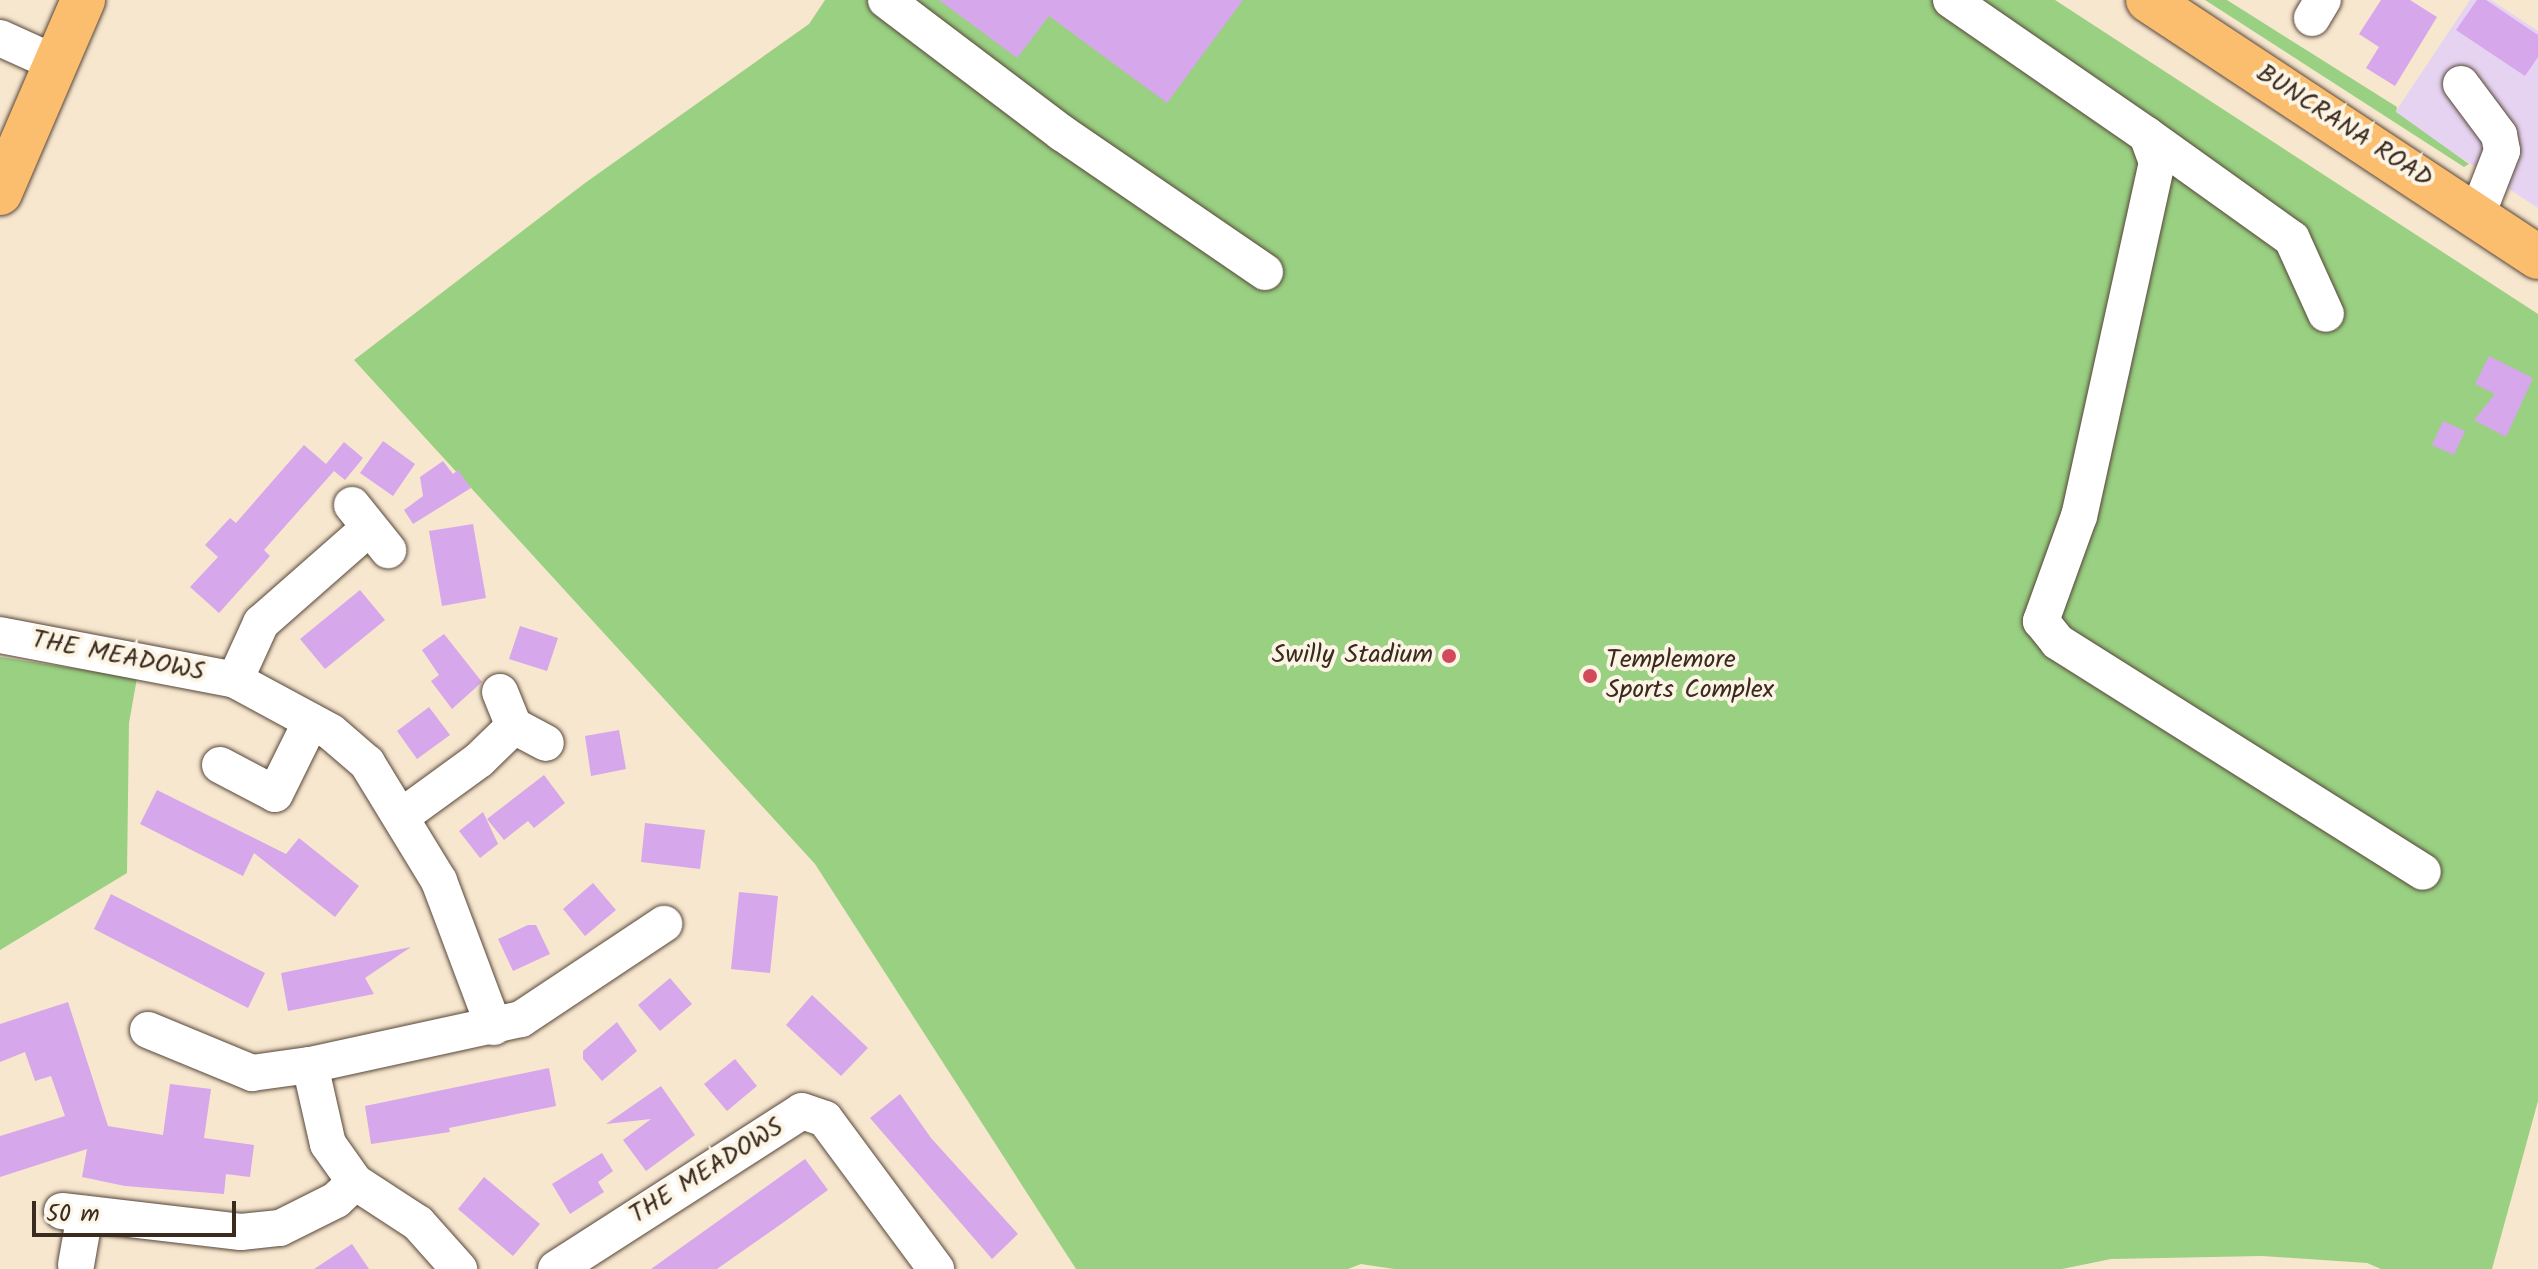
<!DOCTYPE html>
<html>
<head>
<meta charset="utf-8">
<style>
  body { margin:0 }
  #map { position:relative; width:2538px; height:1269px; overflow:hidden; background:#f7e7cf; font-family:Kalam,sans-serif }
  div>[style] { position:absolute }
  .built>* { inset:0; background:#e5d3f1 }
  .green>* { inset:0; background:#99d082 }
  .building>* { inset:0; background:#d6a7ea }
  .roads { filter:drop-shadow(0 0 2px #574639) drop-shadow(0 0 2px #574639) }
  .minor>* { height:36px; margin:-18px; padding:0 18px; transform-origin:18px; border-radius:18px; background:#fff }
  .major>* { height:44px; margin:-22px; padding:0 22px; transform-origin:22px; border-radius:22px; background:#fbbd6e }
  .highway>* { height:44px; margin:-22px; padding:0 22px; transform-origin:22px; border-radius:22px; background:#fbbd6e }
  .dots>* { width:22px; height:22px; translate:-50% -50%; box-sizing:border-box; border:4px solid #fcf5e5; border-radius:50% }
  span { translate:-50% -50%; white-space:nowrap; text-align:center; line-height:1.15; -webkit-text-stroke:8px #fcf5e5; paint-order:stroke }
  .street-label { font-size:26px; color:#3b2a1e }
  .poi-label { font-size:26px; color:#3b2a1e }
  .right { translate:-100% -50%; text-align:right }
  .left { translate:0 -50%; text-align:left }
  .scale { position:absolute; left:32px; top:1201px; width:204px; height:36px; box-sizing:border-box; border:4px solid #3b2a1e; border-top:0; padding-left:10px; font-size:24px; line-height:28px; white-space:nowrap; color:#3b2a1e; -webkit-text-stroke:6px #fcf5e5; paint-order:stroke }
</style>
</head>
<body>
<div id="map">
  <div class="built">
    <i style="clip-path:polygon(2470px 0,2491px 0,2538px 31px,2538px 208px,2394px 114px)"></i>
  </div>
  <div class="green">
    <i style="clip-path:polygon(825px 0,2055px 0,2538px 314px,2538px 1101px,2492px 1269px,2381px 1269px,2367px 1263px,2262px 1256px,2111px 1259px,2062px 1269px,1394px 1269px,1361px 1264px,1348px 1269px,1076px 1269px,815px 864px,354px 360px,585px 183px,809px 24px)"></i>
    <i style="clip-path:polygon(2205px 0,2227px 0,2397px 107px,2396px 112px,2469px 164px,2464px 167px)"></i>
    <i style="clip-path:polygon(0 657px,137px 678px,129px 723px,127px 873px,0 950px)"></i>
  </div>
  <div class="building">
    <i style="clip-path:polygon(939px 0,1243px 0,1167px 103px,1049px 16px,1017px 58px)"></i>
    <i style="clip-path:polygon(2381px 0,2410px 0,2437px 17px,2395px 86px,2366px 68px,2379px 47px,2359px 34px)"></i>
    <i style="clip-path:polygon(2477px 0,2486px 0,2538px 35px,2538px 57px,2525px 76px,2456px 30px)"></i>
    <i style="clip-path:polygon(2489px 356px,2533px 378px,2506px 437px,2474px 420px,2495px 394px,2475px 384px)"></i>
    <i style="clip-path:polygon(2443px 421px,2465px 431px,2454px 455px,2432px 445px)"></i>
    <i style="clip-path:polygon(383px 441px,415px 464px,393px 496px,360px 473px)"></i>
    <i style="clip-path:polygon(344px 442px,363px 458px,345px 480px,334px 471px,264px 550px,270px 556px,219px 613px,190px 587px,218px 557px,205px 545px,230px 518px,236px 523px,304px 445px,326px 464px)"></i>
    <i style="clip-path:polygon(443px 461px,453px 474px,458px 470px,471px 488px,413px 524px,404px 510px,423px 496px,420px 477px)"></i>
    <i style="clip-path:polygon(473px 524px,486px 598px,442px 606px,429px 531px)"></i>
    <i style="clip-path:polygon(360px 590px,385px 620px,325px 669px,300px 639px)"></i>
    <i style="clip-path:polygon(520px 626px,558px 638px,547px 671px,509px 659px)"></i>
    <i style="clip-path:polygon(444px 634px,482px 682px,452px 709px,431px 681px,439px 675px,422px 650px)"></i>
    <i style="clip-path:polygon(429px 707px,450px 735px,417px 759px,397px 731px)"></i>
    <i style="clip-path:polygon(619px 730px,626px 769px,591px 776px,585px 736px)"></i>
    <i style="clip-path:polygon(544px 775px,565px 803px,534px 828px,528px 821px,504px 840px,487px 819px)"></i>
    <i style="clip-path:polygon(157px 790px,286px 854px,299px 838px,359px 886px,335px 917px,254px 853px,243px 876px,140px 824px)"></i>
    <i style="clip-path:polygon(483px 812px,498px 844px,480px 858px,459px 831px)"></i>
    <i style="clip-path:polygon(645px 823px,705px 830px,700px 869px,641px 862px)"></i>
    <i style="clip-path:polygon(593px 883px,616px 910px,585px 936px,563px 909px)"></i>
    <i style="clip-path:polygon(739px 892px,778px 896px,770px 973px,731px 969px)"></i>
    <i style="clip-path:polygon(111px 894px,265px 973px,248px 1008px,94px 929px)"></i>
    <i style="clip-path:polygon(528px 925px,536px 925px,550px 954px,513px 971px,498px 939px)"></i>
    <i style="clip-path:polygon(411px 947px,365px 978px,374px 994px,288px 1011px,281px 973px)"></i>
    <i style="clip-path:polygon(670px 978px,692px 1004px,660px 1031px,638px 1005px)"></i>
    <i style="clip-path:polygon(812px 995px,868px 1048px,841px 1076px,786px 1025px)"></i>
    <i style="clip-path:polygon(68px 1002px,108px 1126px,163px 1135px,170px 1084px,211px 1089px,204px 1138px,254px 1145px,250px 1177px,226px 1174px,224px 1194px,125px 1186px,82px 1177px,87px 1149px,0 1177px,0 1136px,65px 1116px,51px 1076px,35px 1081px,25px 1052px,0 1062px,0 1024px)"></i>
    <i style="clip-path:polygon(617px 1022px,637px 1051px,602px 1081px,583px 1059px,583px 1051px)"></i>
    <i style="clip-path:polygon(735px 1059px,757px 1086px,727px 1111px,704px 1084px)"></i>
    <i style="clip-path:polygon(549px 1068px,556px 1106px,449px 1128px,450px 1132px,371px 1144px,365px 1106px)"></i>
    <i style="clip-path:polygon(661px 1086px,695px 1135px,646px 1171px,623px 1140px,651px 1119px,606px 1124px)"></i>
    <i style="clip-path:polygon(900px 1094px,931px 1138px,1018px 1234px,992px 1259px,870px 1118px)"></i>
    <i style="clip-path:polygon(602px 1153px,613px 1171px,598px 1182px,604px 1192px,570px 1214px,552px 1184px)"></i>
    <i style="clip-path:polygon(805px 1159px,828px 1190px,784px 1222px,717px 1269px,651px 1269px)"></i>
    <i style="clip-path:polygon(484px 1177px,540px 1224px,513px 1256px,458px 1209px)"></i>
    <i style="clip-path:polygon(352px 1244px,369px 1269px,314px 1269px)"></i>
  </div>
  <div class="roads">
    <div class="minor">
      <i style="left:886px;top:0;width:221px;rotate:37.1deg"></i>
      <i style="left:1062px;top:133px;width:246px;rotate:34.4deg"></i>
      <i style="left:1951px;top:0;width:238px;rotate:34.6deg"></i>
      <i style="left:2147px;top:135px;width:29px;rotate:70deg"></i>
      <i style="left:2157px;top:162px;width:362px;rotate:102.4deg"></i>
      <i style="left:2079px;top:516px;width:112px;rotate:109.9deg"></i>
      <i style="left:2041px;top:621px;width:27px;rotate:51deg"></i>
      <i style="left:2058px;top:642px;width:431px;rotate:32.2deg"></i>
      <i style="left:2312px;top:18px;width:21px;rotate:-59deg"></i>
      <i style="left:0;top:38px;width:58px;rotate:24.4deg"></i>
      <i style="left:2461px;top:84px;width:64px;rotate:53.3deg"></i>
      <i style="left:2499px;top:135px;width:16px;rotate:79deg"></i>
      <i style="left:2502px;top:151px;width:69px;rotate:111.3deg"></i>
      <i style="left:2147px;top:135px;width:178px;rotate:35.6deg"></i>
      <i style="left:2292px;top:239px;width:82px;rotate:65.6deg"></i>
      <i style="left:352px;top:505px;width:58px;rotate:51.3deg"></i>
      <i style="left:0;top:635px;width:239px;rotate:10.8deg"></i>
      <i style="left:235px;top:680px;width:109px;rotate:28.4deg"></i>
      <i style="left:331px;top:732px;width:48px;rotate:40.7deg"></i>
      <i style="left:367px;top:763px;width:138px;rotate:58.6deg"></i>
      <i style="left:439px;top:881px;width:156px;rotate:69.4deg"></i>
      <i style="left:235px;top:680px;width:63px;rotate:-65.5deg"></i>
      <i style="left:261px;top:623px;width:142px;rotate:-41.3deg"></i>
      <i style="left:500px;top:692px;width:37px;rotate:68deg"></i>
      <i style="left:514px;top:726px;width:36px;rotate:28deg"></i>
      <i style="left:220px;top:765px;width:62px;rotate:27.8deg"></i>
      <i style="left:275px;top:794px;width:81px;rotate:-63.7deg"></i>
      <i style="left:402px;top:816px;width:95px;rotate:-36deg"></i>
      <i style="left:479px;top:760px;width:49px;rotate:-44.2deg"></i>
      <i style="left:148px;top:1030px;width:113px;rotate:22.5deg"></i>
      <i style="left:252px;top:1073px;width:59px;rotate:-7.9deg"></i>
      <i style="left:310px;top:1065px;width:216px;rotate:-12.3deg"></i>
      <i style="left:521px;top:1019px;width:172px;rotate:-33.6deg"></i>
      <i style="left:310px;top:1065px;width:81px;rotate:77.2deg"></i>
      <i style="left:328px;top:1144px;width:47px;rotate:54.6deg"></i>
      <i style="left:355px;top:1182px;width:75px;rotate:33.1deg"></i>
      <i style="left:418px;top:1223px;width:62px;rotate:48.3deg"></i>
      <i style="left:62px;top:1211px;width:180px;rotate:6.7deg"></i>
      <i style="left:241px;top:1232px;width:39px;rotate:-6deg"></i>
      <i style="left:280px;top:1228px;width:63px;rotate:-26.6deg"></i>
      <i style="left:336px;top:1200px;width:26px;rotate:-43deg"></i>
      <i style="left:76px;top:1265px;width:52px;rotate:-80deg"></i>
      <i style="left:556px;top:1269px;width:292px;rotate:-32.7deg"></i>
      <i style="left:802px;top:1111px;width:24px;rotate:19deg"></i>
      <i style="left:825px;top:1119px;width:187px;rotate:53.5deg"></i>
    </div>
    <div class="major">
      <i style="left:0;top:193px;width:210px;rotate:-66.7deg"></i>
    </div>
    <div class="highway">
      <i style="left:2148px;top:0;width:467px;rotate:33.4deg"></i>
    </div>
  </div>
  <div class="dots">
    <i style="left:1449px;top:656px;background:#d1495b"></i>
    <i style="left:1590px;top:676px;background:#d1495b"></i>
  </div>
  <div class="street-label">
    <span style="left:2344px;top:127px;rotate:33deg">BUNCRANA ROAD</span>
    <span style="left:118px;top:657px;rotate:11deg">THE MEADOWS</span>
    <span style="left:707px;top:1172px;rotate:-32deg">THE MEADOWS</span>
  </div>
  <div class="poi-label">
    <span class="right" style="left:1433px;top:656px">Swilly Stadium</span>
    <span class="left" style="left:1606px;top:676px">Templemore<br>Sports Complex</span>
  </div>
  <div class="scale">50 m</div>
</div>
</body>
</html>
